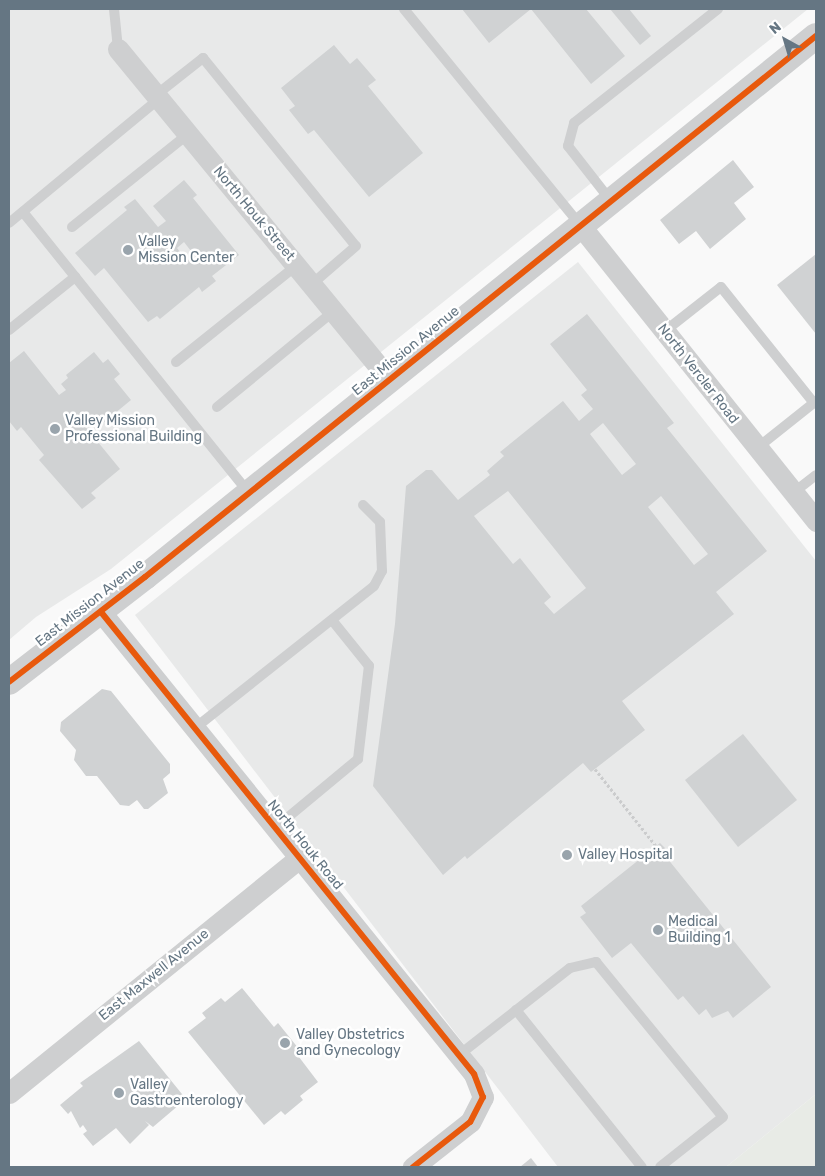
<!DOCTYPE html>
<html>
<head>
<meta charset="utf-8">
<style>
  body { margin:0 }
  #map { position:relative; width:825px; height:1176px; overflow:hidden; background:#f9f9f9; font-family:Rubik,sans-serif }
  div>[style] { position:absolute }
  .built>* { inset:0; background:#e8e9e9 }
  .green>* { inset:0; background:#e8ebe6 }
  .building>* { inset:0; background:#d0d2d3 }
  .path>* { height:3px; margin-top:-1.5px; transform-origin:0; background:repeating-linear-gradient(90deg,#cbcccd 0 2.5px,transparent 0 5px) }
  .service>* { height:10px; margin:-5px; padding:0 5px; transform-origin:5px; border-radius:5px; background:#cecfd0 }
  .minor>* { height:21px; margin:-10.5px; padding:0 10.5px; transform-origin:10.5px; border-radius:10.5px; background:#cecfd0 }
  .tertiary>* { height:26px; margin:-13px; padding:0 13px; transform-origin:13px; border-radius:13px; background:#cecfd0 }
  .cycleway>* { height:6px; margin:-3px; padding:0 3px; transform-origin:3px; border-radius:3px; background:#e8590c }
  .dots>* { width:14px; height:14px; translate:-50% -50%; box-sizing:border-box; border:2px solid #fff; border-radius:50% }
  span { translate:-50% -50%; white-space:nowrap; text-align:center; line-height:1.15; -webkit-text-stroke:5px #fff; paint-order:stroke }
  .street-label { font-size:14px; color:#657683 }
  .poi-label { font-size:14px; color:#657683 }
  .left { translate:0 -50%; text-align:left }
  .frame { position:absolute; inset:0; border:10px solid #657683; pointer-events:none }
  .north { position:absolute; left:760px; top:15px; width:50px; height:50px; -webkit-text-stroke:4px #fff; paint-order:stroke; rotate:321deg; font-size:14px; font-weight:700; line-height:20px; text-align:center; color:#657683 }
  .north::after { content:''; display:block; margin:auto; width:18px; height:22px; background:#657683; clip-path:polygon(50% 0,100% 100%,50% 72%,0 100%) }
</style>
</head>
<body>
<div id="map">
  <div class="built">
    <i style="clip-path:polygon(9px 9px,808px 9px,111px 569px,36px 617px,9px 640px)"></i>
    <i style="clip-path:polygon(578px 262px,816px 561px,816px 1094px,726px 1167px,558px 1167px,135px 615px)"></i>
  </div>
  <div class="green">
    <i style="clip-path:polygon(816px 1094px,816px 1167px,726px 1167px)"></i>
  </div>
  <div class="building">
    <i style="clip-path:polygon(462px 9px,586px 9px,625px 56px,591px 84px,531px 9px,489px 43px)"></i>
    <i style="clip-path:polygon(610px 9px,629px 9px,651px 36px,640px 45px)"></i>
    <i style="clip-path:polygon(334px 45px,350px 64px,357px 58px,376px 80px,368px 86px,423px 153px,369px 197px,314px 130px,308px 134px,289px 110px,295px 106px,281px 88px)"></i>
    <i style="clip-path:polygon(733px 160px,754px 187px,734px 203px,746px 219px,710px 249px,696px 231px,679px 244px,660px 220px)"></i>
    <i style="clip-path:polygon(evenodd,184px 180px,197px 195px,193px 198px,239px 255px,212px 276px,216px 281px,202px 292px,199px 287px,160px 319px,157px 316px,148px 322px,104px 268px,95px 276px,75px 253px,127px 210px,124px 207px,135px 199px,158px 227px,166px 221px,153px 206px,184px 180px,184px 242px,194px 255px,187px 261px,177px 248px,184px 242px)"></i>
    <i style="clip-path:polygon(816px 254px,816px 334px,777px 285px)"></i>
    <i style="clip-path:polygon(evenodd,587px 314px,674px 423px,667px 428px,767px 551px,716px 592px,734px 614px,622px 701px,645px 730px,591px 772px,583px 763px,467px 859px,465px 856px,443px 875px,373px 786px,395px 624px,406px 486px,426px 470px,432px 470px,458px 500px,490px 475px,487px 471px,504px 456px,500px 452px,563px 401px,579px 421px,593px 409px,581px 395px,587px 390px,550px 344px,587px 314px,603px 423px,636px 464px,622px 475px,590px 434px,603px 423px,587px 314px,508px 491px,586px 588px,554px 614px,544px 603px,551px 597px,520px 558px,513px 564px,474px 516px,508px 491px,587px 314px,661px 496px,708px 554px,694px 565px,648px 507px,661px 496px)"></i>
    <i style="clip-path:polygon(24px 351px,59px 395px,66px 390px,61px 384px,68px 378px,66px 375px,94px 352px,103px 363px,108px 359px,120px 374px,114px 379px,131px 400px,103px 423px,97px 415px,84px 425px,120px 469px,91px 493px,96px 498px,82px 509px,39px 460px,44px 455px,21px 427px,17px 431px,9px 421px,9px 363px)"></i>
    <i style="clip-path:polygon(102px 689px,111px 691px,170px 764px,170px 773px,163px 779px,168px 793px,148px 809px,144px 809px,137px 800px,129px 806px,120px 805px,97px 776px,86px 776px,74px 760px,76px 750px,60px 731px,61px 722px)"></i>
    <i style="clip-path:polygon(743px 734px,797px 800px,738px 847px,685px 780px)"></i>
    <i style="clip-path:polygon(660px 843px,667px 850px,663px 853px,771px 987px,733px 1018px,728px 1011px,712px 1018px,706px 1009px,699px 1015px,683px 996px,678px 1000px,631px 943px,612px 958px,580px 917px,586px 913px,581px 906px)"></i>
    <i style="clip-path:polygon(242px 988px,274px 1027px,278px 1023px,303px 1054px,299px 1057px,318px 1082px,300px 1096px,303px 1100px,285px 1115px,281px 1111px,264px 1125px,188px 1032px,206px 1018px,202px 1013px,221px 998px,225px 1002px)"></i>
    <i style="clip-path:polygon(139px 1041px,186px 1099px,153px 1127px,145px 1121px,149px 1125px,130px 1144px,116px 1128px,93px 1146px,83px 1134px,87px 1131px,83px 1125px,80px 1128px,71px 1111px,68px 1114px,60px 1105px,83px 1086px,80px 1083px)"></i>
    <i style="clip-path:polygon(531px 1158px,538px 1167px,520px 1167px)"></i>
  </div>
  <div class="path">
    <i style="left:595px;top:769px;width:98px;rotate:51.6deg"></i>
  </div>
  <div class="service">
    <i style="left:114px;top:9px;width:40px;rotate:84.3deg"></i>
    <i style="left:404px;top:9px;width:279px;rotate:50.8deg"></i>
    <i style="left:156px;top:95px;width:60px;rotate:-38.2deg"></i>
    <i style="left:203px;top:58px;width:242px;rotate:50.9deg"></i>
    <i style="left:356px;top:246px;width:58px;rotate:139.2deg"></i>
    <i style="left:611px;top:201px;width:70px;rotate:-128deg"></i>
    <i style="left:568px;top:146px;width:24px;rotate:-75deg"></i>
    <i style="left:574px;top:123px;width:184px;rotate:-38.4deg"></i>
    <i style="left:23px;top:212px;width:359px;rotate:51.2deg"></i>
    <i style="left:9px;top:223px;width:195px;rotate:-39.6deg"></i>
    <i style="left:72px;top:227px;width:149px;rotate:-38.7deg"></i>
    <i style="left:9px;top:330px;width:85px;rotate:-38.8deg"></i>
    <i style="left:665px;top:331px;width:71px;rotate:-38.2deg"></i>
    <i style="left:721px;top:287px;width:149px;rotate:51.3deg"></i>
    <i style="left:176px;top:362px;width:155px;rotate:-38.7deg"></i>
    <i style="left:217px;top:407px;width:151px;rotate:-39.4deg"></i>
    <i style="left:757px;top:448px;width:75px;rotate:-38.5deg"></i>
    <i style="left:793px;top:493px;width:29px;rotate:-38deg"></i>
    <i style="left:195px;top:728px;width:228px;rotate:-38.4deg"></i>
    <i style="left:374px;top:586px;width:17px;rotate:-62deg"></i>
    <i style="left:382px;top:571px;width:49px;rotate:-92.3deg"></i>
    <i style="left:380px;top:522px;width:24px;rotate:-135deg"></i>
    <i style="left:275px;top:828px;width:108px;rotate:-39.7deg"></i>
    <i style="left:358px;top:759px;width:94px;rotate:-83.3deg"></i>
    <i style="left:369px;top:666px;width:59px;rotate:-128.8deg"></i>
    <i style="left:516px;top:1010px;width:201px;rotate:51.3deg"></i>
    <i style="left:459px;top:1055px;width:141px;rotate:-38.1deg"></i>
    <i style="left:570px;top:968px;width:27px;rotate:-13deg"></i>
    <i style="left:596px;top:962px;width:200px;rotate:50.7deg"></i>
    <i style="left:723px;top:1117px;width:80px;rotate:141.6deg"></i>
  </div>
  <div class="minor">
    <i style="left:118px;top:49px;width:428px;rotate:50.6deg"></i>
    <i style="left:580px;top:225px;width:379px;rotate:51.4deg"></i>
    <i style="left:101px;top:612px;width:594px;rotate:51.08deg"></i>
    <i style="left:474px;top:1074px;width:25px;rotate:69deg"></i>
    <i style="left:483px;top:1097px;width:28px;rotate:117deg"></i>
    <i style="left:470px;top:1122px;width:73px;rotate:141.7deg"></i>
    <i style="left:9px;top:1093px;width:373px;rotate:-39deg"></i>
  </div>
  <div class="tertiary">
    <i style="left:9px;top:682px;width:172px;rotate:-37.7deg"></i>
    <i style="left:145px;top:577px;width:862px;rotate:-38.88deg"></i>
  </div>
  <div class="cycleway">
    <i style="left:101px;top:612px;width:594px;rotate:51.08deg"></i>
    <i style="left:474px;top:1074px;width:25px;rotate:69deg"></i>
    <i style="left:483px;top:1097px;width:28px;rotate:117deg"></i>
    <i style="left:470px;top:1122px;width:73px;rotate:141.7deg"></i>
    <i style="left:9px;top:682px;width:172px;rotate:-37.7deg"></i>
    <i style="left:145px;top:577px;width:862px;rotate:-38.88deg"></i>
  </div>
  <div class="dots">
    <i style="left:128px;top:250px;background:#99a4ac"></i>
    <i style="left:55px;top:429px;background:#99a4ac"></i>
    <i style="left:567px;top:855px;background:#99a4ac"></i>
    <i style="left:658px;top:930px;background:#99a4ac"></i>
    <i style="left:285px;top:1043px;background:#99a4ac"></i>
    <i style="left:119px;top:1093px;background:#99a4ac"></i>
  </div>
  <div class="street-label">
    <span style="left:254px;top:214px;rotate:50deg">North Houk Street</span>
    <span style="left:406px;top:351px;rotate:-39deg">East Mission Avenue</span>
    <span style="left:698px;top:374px;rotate:52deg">North Vercler Road</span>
    <span style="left:90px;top:603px;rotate:-38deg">East Mission Avenue</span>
    <span style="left:305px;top:845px;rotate:51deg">North Houk Road</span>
    <span style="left:154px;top:975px;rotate:-39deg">East Maxwell Avenue</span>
  </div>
  <div class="poi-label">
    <span class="left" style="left:138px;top:250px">Valley<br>Mission Center</span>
    <span class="left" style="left:65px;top:429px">Valley Mission<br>Professional Building</span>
    <span class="left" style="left:578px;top:855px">Valley Hospital</span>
    <span class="left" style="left:668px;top:930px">Medical<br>Building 1</span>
    <span class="left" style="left:296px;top:1043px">Valley Obstetrics<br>and Gynecology</span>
    <span class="left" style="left:130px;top:1093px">Valley<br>Gastroenterology</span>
  </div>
  <div class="frame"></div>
  <div class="north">N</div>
</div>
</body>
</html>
